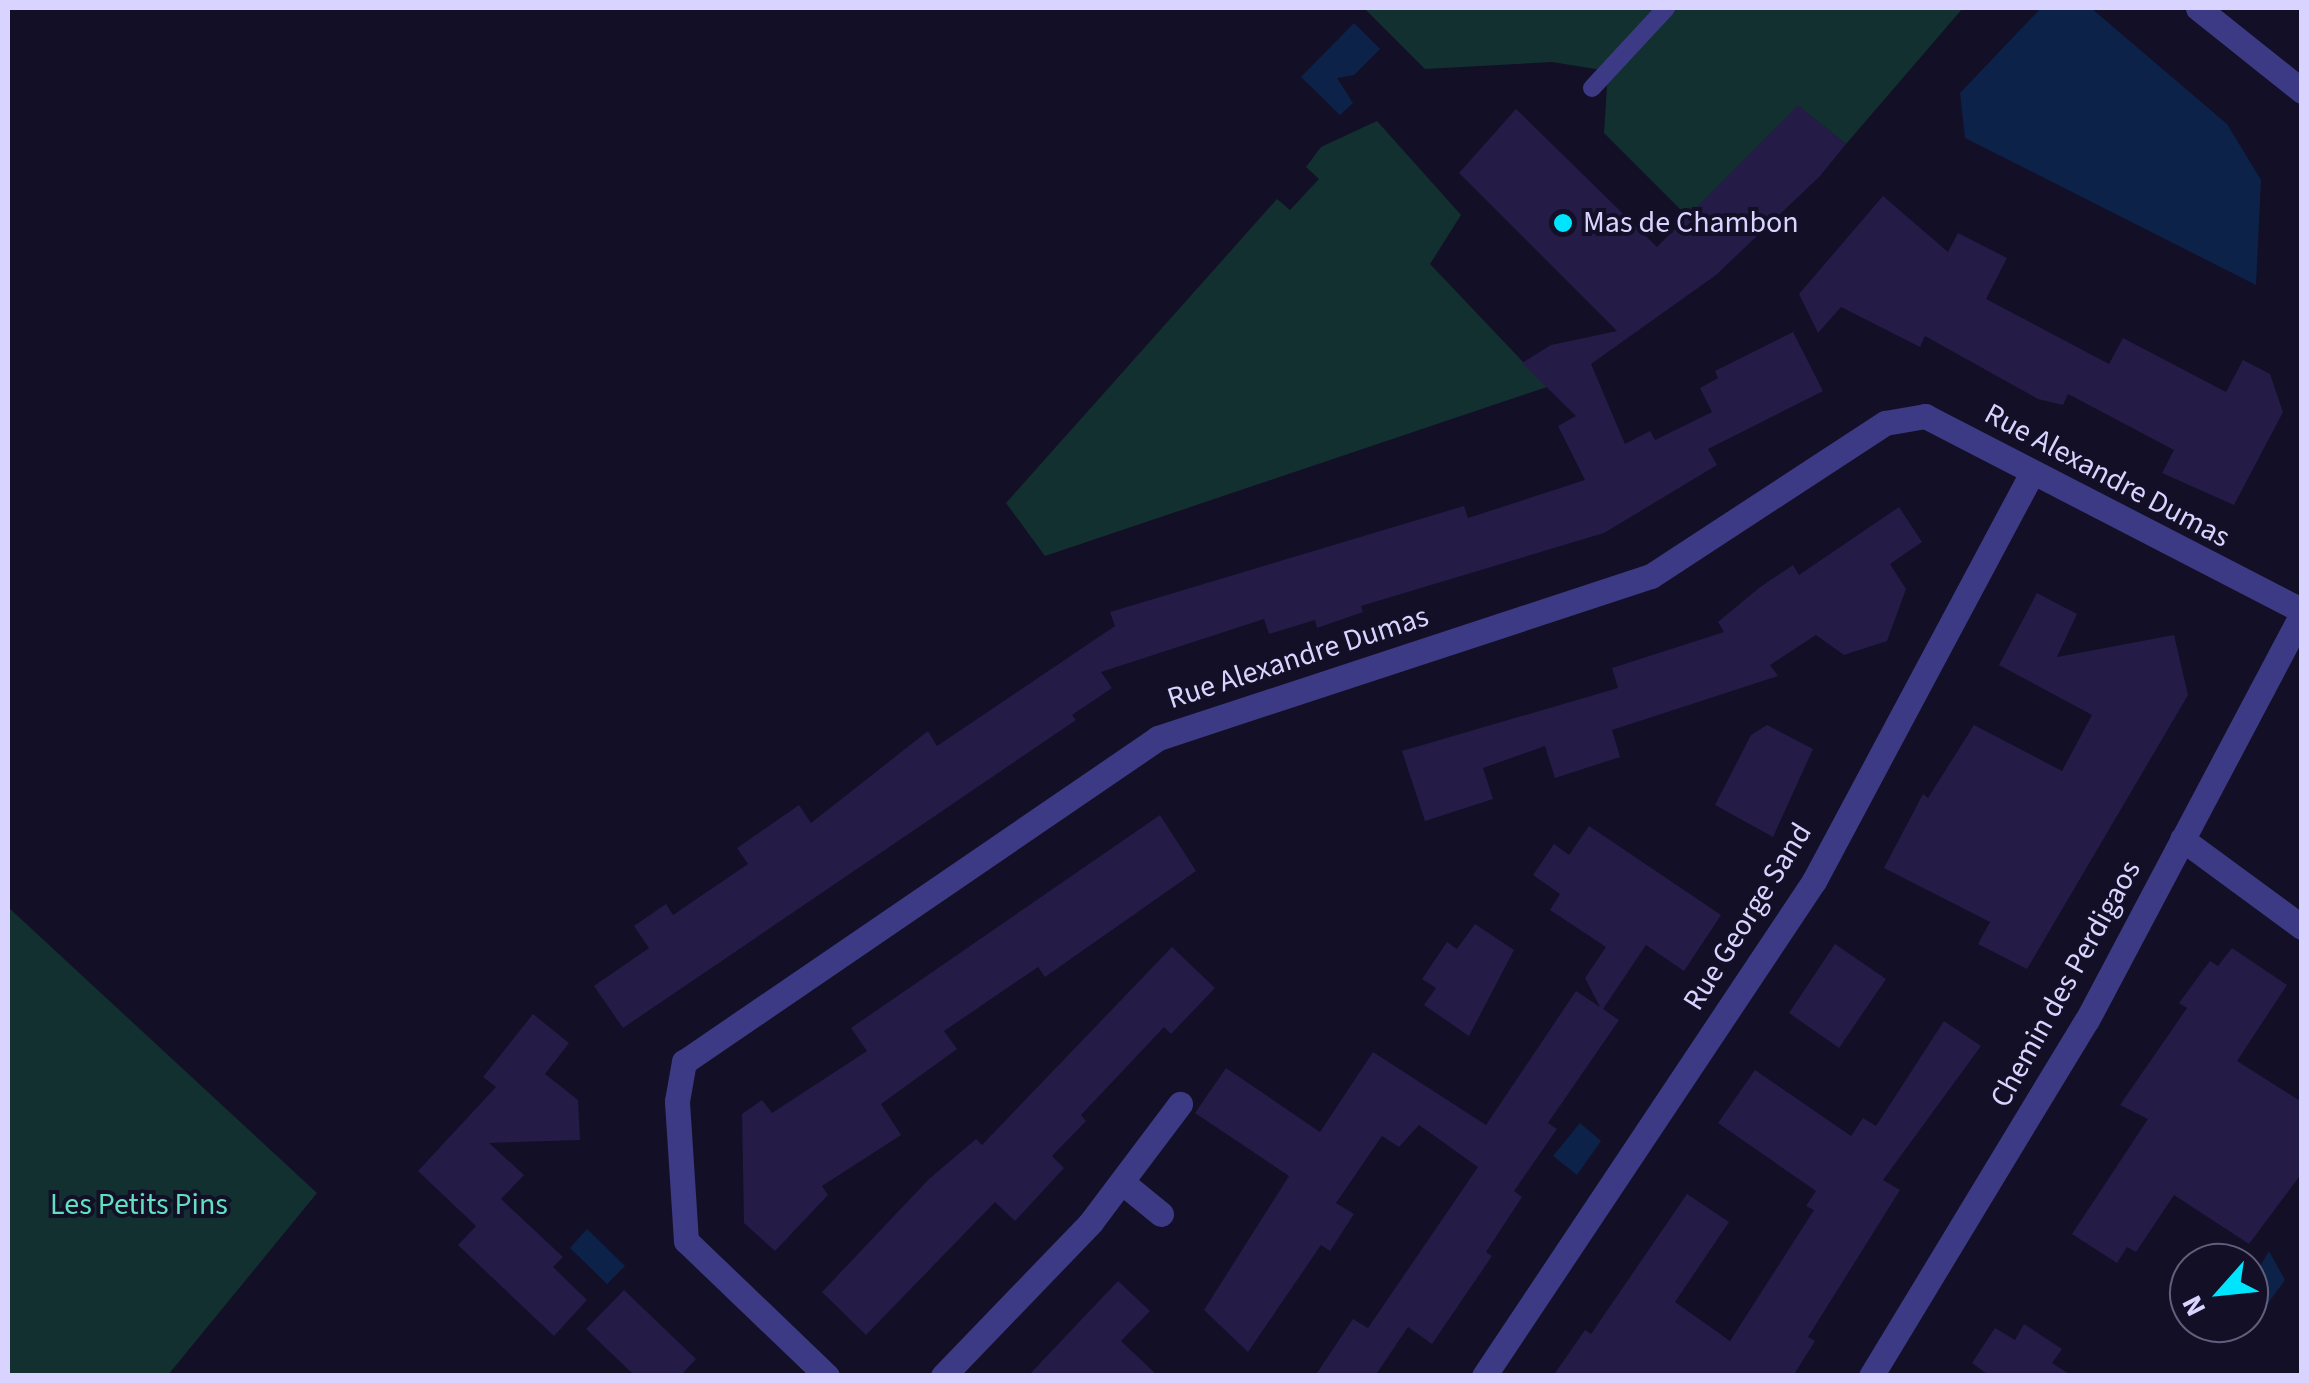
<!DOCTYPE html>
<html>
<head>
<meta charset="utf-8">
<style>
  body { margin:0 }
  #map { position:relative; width:2309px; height:1383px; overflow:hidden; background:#130f26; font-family:"Source Sans 3",sans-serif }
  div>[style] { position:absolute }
  .green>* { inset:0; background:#12302f }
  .water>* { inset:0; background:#0c2248 }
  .building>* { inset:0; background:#241b47 }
  .service>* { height:18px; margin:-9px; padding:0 9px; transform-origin:9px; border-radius:9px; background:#3d3a85 }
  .minor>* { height:25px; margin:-12.5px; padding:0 12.5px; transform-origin:12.5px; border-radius:12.5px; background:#3d3a85 }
  .tertiary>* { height:25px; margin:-12.5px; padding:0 12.5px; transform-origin:12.5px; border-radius:12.5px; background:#3d3a85 }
  .dots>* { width:28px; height:28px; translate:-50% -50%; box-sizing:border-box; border:5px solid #130f26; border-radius:50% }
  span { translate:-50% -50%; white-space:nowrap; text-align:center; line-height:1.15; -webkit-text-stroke:8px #130f26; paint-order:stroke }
  .poi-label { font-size:30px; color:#d9d4ff }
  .left { translate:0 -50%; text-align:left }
  .street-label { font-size:30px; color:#d9d4ff }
  .park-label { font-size:30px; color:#5fe0c0 }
  .frame { position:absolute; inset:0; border:10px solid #d9d4ff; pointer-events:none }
  .north { position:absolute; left:2169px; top:1243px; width:100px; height:100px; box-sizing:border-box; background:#130f26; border:2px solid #625e7d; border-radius:50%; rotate:243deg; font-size:28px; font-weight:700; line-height:40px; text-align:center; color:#d9d4ff }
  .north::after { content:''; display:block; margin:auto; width:35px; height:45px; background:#00e5ff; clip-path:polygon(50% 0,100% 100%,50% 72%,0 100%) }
</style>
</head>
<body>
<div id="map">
  <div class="green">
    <i style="clip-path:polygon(1364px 8px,1963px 8px,1846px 144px,1798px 106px,1688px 217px,1604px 133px,1608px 71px,1552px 62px,1425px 69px)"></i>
    <i style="clip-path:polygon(1377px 121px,1461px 215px,1430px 264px,1547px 387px,1045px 556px,1006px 503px,1277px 199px,1290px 210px,1319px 179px,1306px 167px,1321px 147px)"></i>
    <i style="clip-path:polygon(8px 907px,317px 1193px,168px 1375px,8px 1375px)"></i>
  </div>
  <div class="water">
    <i style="clip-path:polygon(2041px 8px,2091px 8px,2227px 124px,2261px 180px,2256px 285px,1965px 138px,1960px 93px)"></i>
    <i style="clip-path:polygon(1354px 23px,1380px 49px,1354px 75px,1337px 78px,1353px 103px,1340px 115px,1301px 77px)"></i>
    <i style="clip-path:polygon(1580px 1123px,1601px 1141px,1577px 1175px,1553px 1156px)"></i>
    <i style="clip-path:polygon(587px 1229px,625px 1266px,607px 1284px,570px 1248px)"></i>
    <i style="clip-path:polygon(2269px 1251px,2285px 1280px,2250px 1328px,2243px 1323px,2249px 1285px)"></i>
  </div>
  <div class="building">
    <i style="clip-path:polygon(1798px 105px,1846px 144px,1820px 176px,1716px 275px,1591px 364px,1625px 444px,1650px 431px,1655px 440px,1712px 412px,1700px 388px,1718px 378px,1715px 371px,1793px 332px,1823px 391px,1708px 449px,1717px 465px,1604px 533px,1361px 606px,1363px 612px,1317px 628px,1315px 620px,1269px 634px,1264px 619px,1101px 672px,1112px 688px,1072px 715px,1076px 720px,623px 1028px,594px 986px,649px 948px,634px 926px,666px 904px,673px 915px,748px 864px,737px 848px,799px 805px,811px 823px,928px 731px,937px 746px,1115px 626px,1110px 612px,1464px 506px,1468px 518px,1585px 480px,1558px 426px,1576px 416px,1522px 363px,1551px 345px,1617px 331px,1459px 173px,1516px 109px,1657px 247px)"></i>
    <i style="clip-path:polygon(1883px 196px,1948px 252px,1958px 233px,2007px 258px,1986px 299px,2109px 364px,2123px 338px,2226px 392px,2243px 360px,2270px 374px,2283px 412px,2234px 505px,2162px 473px,2174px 450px,2068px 394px,2063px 405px,2038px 399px,1925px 336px,1920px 347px,1841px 307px,1818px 333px,1799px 294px)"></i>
    <i style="clip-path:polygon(1899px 507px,1922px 542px,1890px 564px,1906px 589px,1887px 641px,1844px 655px,1816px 635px,1770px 665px,1778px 676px,1612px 730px,1620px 757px,1555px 778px,1545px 746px,1483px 768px,1493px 799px,1425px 821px,1402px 751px,1618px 688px,1612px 668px,1724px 632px,1718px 622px,1759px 588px,1793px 565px,1799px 575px)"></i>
    <i style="clip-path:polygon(2037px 593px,2077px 614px,2057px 657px,2174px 635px,2188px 695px,2027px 969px,1978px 944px,1990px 922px,1884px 868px,1923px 794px,1928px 798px,1974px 725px,2062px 771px,2092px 715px,1999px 665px)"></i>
    <i style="clip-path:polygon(1767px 725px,1813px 749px,1773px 837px,1715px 805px,1751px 735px)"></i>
    <i style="clip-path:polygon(1160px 815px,1196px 871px,1045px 977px,1038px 967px,944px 1031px,957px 1049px,881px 1104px,901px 1135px,822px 1186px,828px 1195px,775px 1251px,744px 1223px,742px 1114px,762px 1100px,772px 1113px,867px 1051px,851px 1028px)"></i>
    <i style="clip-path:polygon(1589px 826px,1721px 915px,1684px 971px,1646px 945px,1603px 1009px,1619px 1020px,1548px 1123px,1557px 1129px,1514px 1191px,1522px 1197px,1486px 1252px,1492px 1256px,1432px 1344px,1408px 1327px,1375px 1376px,1315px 1376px,1353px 1319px,1368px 1328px,1478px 1167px,1419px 1125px,1399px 1147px,1382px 1136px,1336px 1203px,1354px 1214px,1330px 1251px,1321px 1245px,1248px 1352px,1204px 1310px,1289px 1176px,1195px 1113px,1226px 1068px,1320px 1132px,1373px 1052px,1486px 1125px,1576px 991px,1600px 1007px,1585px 978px,1606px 947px,1550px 910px,1560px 894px,1533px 875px,1554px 844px,1569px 855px)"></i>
    <i style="clip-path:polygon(1475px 924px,1514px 950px,1469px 1036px,1424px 1005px,1436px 988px,1422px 979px,1447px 942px,1457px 949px)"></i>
    <i style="clip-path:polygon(1835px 944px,1886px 979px,1839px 1048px,1789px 1013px)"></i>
    <i style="clip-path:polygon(1172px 947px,1215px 988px,1171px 1034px,1164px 1027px,1081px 1115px,1086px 1121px,1052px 1156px,1064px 1168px,1015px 1221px,995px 1202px,866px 1335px,822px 1292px,929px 1179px,976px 1139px,982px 1145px)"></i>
    <i style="clip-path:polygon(2232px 948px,2287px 985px,2237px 1061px,2302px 1102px,2302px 1173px,2249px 1244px,2174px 1195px,2136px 1252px,2127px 1247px,2117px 1263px,2072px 1234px,2148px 1119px,2120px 1105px,2187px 1008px,2179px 1003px,2210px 961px,2218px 966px)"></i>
    <i style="clip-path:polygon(533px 1014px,569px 1043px,545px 1074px,578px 1100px,580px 1140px,489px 1143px,524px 1175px,501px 1199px,563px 1257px,553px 1267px,587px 1300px,554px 1336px,458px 1245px,476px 1226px,418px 1171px,496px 1087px,483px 1077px)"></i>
    <i style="clip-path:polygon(1944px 1021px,1981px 1046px,1883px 1180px,1900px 1190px,1808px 1337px,1815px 1341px,1793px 1376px,1553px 1376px,1585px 1330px,1591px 1334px,1687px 1194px,1729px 1222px,1675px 1302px,1730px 1341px,1814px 1210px,1806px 1206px,1816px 1191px,1718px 1123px,1755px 1070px,1851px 1136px,1863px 1118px,1876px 1126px)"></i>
    <i style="clip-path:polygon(1118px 1281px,1150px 1311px,1121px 1341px,1158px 1376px,1028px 1376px)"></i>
    <i style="clip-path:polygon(624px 1290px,696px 1359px,680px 1376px,635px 1376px,586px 1329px)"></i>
    <i style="clip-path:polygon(2024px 1324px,2062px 1349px,2052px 1363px,2072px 1376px,1990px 1376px,1972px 1363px,1995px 1328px,2015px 1340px)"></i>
  </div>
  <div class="service">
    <i style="left:1592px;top:88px;width:109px;rotate:-47.2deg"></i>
  </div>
  <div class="minor">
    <i style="left:2182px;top:839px;width:149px;rotate:36.3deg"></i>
    <i style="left:1123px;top:1183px;width:49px;rotate:39.2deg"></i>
    <i style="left:827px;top:1376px;width:195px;rotate:-136.2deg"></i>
    <i style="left:686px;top:1241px;width:140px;rotate:-93.7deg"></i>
    <i style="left:677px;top:1101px;width:40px;rotate:-80deg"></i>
    <i style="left:684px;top:1062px;width:574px;rotate:-34.35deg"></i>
    <i style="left:1158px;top:738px;width:519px;rotate:-18.19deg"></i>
    <i style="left:1651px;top:576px;width:280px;rotate:-33.2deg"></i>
    <i style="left:1885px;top:423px;width:41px;rotate:-9.9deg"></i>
    <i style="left:1925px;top:416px;width:424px;rotate:27.3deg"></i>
    <i style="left:943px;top:1376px;width:214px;rotate:-46.1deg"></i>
    <i style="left:1091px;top:1222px;width:148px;rotate:-53deg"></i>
    <i style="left:1484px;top:1376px;width:595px;rotate:-56.31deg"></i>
    <i style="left:1814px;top:881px;width:463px;rotate:-61.9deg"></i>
    <i style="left:1871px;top:1376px;width:416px;rotate:-58.8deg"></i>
    <i style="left:2087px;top:1020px;width:459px;rotate:-62.1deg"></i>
  </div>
  <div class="tertiary">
    <i style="left:2198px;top:8px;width:133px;rotate:38.6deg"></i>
  </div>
  <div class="dots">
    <i style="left:1563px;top:223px;background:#00e5ff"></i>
  </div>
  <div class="poi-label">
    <span class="left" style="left:1583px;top:223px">Mas de Chambon</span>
  </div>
  <div class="street-label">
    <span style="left:2107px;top:476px;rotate:28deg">Rue Alexandre Dumas</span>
    <span style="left:1298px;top:658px;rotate:-18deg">Rue Alexandre Dumas</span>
    <span style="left:1748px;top:917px;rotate:-58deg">Rue George Sand</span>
    <span style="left:2066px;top:984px;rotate:-61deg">Chemin des Perdigaos</span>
  </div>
  <div class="park-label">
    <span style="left:139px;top:1205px">Les Petits Pins</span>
  </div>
  <div class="frame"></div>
  <div class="north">N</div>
</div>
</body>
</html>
